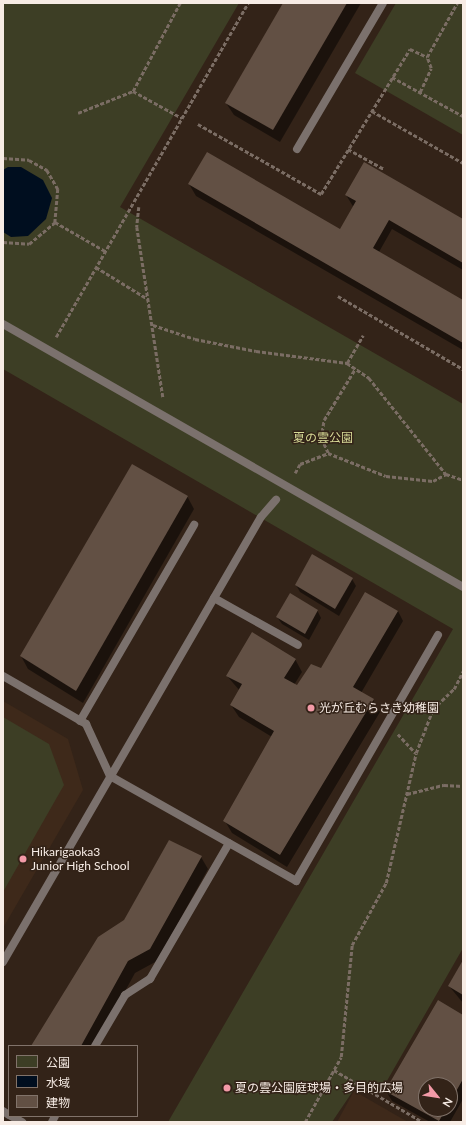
<!DOCTYPE html>
<html>
<head>
<meta charset="utf-8">
<style>
  body { margin:0 }
  #map { position:relative; width:466px; height:1125px; overflow:hidden; background:#332318; font-family:Lato,"Noto Sans JP",sans-serif }
  div>[style] { position:absolute }
  .built>* { inset:0; background:#3e291a }
  .green>* { inset:0; background:#3d3e25 }
  .water>* { inset:0; background:#000e1f }
  .shadow>* { inset:0; background:#0007 }
  .building>* { inset:0; background:#625044 }
  .path>* { height:2.5px; margin-top:-1.25px; transform-origin:0; background:repeating-linear-gradient(90deg,#7b6d64 0 4px,transparent 0 6px) }
  .service>* { height:8px; margin:-4px; padding:0 4px; transform-origin:4px; border-radius:4px; background:#7b716d }
  .pedestrian>* { height:8px; margin:-4px; padding:0 4px; transform-origin:4px; border-radius:4px; background:#7b716d }
  .dots>* { width:11px; height:11px; translate:-50% -50%; box-sizing:border-box; border:2px solid #332318; border-radius:50% }
  span { translate:-50% -50%; white-space:nowrap; text-align:center; line-height:1.15; -webkit-text-stroke:3px #332318; paint-order:stroke }
  .park-label { font-size:12px; color:#d6d996 }
  .poi-label { font-size:12px; color:#f7ece5 }
  .left { translate:0 -50%; text-align:left }
  .frame { position:absolute; inset:0; border:4px solid #f7ece5; pointer-events:none }
  .legend { position:absolute; left:8px; top:1045px; width:130px; height:72px; box-sizing:border-box; background:#332318; border:1px solid #81736a; margin:0; padding:5px 7px; list-style:none; font-size:12px; color:#f7ece5 }
  .legend li { display:flex; align-items:center; gap:8px; height:20px }
  .legend b { width:20px; border:1px solid #81736a }
  .north { position:absolute; left:418px; top:1077px; width:40px; height:40px; box-sizing:border-box; background:#332318; border:1px solid #81736a; border-radius:50%; rotate:120deg; font-size:11px; font-weight:700; line-height:16px; text-align:center; color:#f7ece5 }
  .north::after { content:''; display:block; margin:auto; width:14px; height:18px; background:#f39aa7; clip-path:polygon(50% 0,100% 100%,50% 72%,0 100%) }
</style>
</head>
<body>
<div id="map">
  <div class="built">
    <i style="clip-path:polygon(3px 701px,68px 739px,83px 790px,3px 928px)"></i>
    <i style="clip-path:polygon(354px 1091px,408px 1122px,337px 1122px)"></i>
  </div>
  <div class="green">
    <i style="clip-path:polygon(3px 3px,239px 3px,120px 207px,463px 404px,463px 948px,380px 1093px,359px 1082px,332px 1122px,168px 1122px,453px 629px,3px 369px)"></i>
    <i style="clip-path:polygon(396px 3px,463px 3px,463px 135px,355px 73px)"></i>
    <i style="clip-path:polygon(3px 717px,49px 744px,64px 785px,3px 892px)"></i>
  </div>
  <div class="water">
    <i style="clip-path:polygon(8px 167px,21px 167px,43px 180px,52px 198px,46px 219px,28px 236px,11px 237px,3px 232px,3px 170px)"></i>
  </div>
  <div class="shadow">
    <i style="clip-path:polygon(284px 3px,361px 3px,280px 142px,234px 115px,226px 103px)"></i>
    <i style="clip-path:polygon(189px 184px,343px 232px,354px 208px,346px 195px,463px 220px,463px 270px,392px 229px,379px 252px,463px 301px,463px 350px,196px 196px)"></i>
    <i style="clip-path:polygon(187px 496px,194px 509px,83px 703px,28px 669px,21px 656px)"></i>
    <i style="clip-path:polygon(352px 579px,356px 586px,339px 616px,300px 592px,296px 585px)"></i>
    <i style="clip-path:polygon(317px 610px,321px 618px,309px 640px,282px 624px,277px 617px)"></i>
    <i style="clip-path:polygon(398px 611px,403px 621px,361px 693px,373px 700px,380px 712px,287px 867px,232px 833px,225px 821px,272px 737px,239px 717px,231px 705px,240px 691px,227px 676px,295px 659px,302px 672px,294px 685px,297px 686px)"></i>
    <i style="clip-path:polygon(169px 841px,201px 857px,208px 869px,157px 961px,135px 973px,95px 1046px,32px 1046px,124px 921px)"></i>
    <i style="clip-path:polygon(463px 962px,463px 1003px,449px 986px)"></i>
    <i style="clip-path:polygon(evenodd,463px 1016px,463px 1099px,450px 1122px,430px 1122px,392px 1101px,386px 1091px,463px 1016px,426px 1085px,450px 1085px,450px 1109px,426px 1109px,426px 1085px)"></i>
  </div>
  <div class="building">
    <i style="clip-path:polygon(283px 3px,347px 3px,273px 130px,225px 103px)"></i>
    <i style="clip-path:polygon(207px 152px,340px 229px,356px 201px,345px 195px,364px 162px,463px 219px,463px 263px,389px 220px,373px 248px,463px 300px,463px 343px,188px 184px)"></i>
    <i style="clip-path:polygon(132px 464px,188px 496px,76px 691px,20px 656px)"></i>
    <i style="clip-path:polygon(312px 554px,353px 578px,335px 609px,295px 585px)"></i>
    <i style="clip-path:polygon(365px 592px,398px 611px,353px 687px,374px 699px,280px 855px,223px 821px,274px 731px,230px 705px,242px 684px,226px 676px,252px 632px,296px 659px,284px 678px,297px 685px,311px 664px,321px 668px)"></i>
    <i style="clip-path:polygon(290px 593px,318px 610px,305px 634px,276px 617px)"></i>
    <i style="clip-path:polygon(169px 840px,202px 856px,150px 949px,128px 961px,81px 1046px,31px 1046px,98px 937px,124px 920px)"></i>
    <i style="clip-path:polygon(463px 960px,463px 995px,448px 986px)"></i>
    <i style="clip-path:polygon(438px 1000px,463px 1015px,463px 1079px,450px 1102px,450px 1085px,426px 1085px,426px 1109px,446px 1109px,439px 1121px,385px 1091px)"></i>
  </div>
  <div class="path">
    <i style="left:392px;top:77px;width:81px;rotate:28.8deg"></i>
    <i style="left:133px;top:91px;width:56px;rotate:28.9deg"></i>
    <i style="left:420px;top:92px;width:26px;rotate:-65deg"></i>
    <i style="left:431px;top:68px;width:12px;rotate:-110deg"></i>
    <i style="left:427px;top:57px;width:62px;rotate:-60.9deg"></i>
    <i style="left:372px;top:111px;width:105px;rotate:29.7deg"></i>
    <i style="left:78px;top:113px;width:59px;rotate:-21.8deg"></i>
    <i style="left:133px;top:91px;width:100px;rotate:-61.9deg"></i>
    <i style="left:198px;top:124px;width:142px;rotate:29.6deg"></i>
    <i style="left:321px;top:194px;width:170px;rotate:-58.5deg"></i>
    <i style="left:410px;top:49px;width:19px;rotate:25deg"></i>
    <i style="left:348px;top:149px;width:41px;rotate:29.1deg"></i>
    <i style="left:3px;top:158px;width:26px;rotate:4deg"></i>
    <i style="left:29px;top:160px;width:21px;rotate:29deg"></i>
    <i style="left:47px;top:170px;width:22px;rotate:60deg"></i>
    <i style="left:58px;top:189px;width:33px;rotate:95deg"></i>
    <i style="left:139px;top:207px;width:20px;rotate:96deg"></i>
    <i style="left:137px;top:227px;width:172px;rotate:81.3deg"></i>
    <i style="left:3px;top:242px;width:26px;rotate:4deg"></i>
    <i style="left:29px;top:244px;width:34px;rotate:-40deg"></i>
    <i style="left:55px;top:222px;width:58px;rotate:30.1deg"></i>
    <i style="left:96px;top:267px;width:61px;rotate:31.6deg"></i>
    <i style="left:338px;top:296px;width:145px;rotate:30.3deg"></i>
    <i style="left:153px;top:325px;width:44px;rotate:18.4deg"></i>
    <i style="left:195px;top:339px;width:62px;rotate:11.1deg"></i>
    <i style="left:256px;top:351px;width:92px;rotate:7.5deg"></i>
    <i style="left:347px;top:363px;width:27px;rotate:34deg"></i>
    <i style="left:369px;top:378px;width:123px;rotate:51.3deg"></i>
    <i style="left:446px;top:474px;width:18px;rotate:19deg"></i>
    <i style="left:56px;top:337px;width:385px;rotate:-60.1deg"></i>
    <i style="left:347px;top:363px;width:32px;rotate:-60deg"></i>
    <i style="left:328px;top:453px;width:17px;rotate:-115deg"></i>
    <i style="left:321px;top:438px;width:18px;rotate:-81deg"></i>
    <i style="left:324px;top:420px;width:60px;rotate:-58.7deg"></i>
    <i style="left:295px;top:473px;width:10px;rotate:-61deg"></i>
    <i style="left:300px;top:464px;width:30px;rotate:-21deg"></i>
    <i style="left:328px;top:453px;width:62px;rotate:21.6deg"></i>
    <i style="left:386px;top:476px;width:47px;rotate:6.1deg"></i>
    <i style="left:433px;top:481px;width:15px;rotate:-28deg"></i>
    <i style="left:398px;top:734px;width:26px;rotate:47deg"></i>
    <i style="left:407px;top:794px;width:38px;rotate:-14deg"></i>
    <i style="left:444px;top:785px;width:19px;rotate:3deg"></i>
    <i style="left:334px;top:1070px;width:103px;rotate:30.3deg"></i>
    <i style="left:305px;top:1122px;width:74px;rotate:-61deg"></i>
    <i style="left:341px;top:1057px;width:113px;rotate:-84.4deg"></i>
    <i style="left:352px;top:945px;width:71px;rotate:-61.3deg"></i>
    <i style="left:386px;top:883px;width:133px;rotate:-77deg"></i>
    <i style="left:416px;top:753px;width:47px;rotate:-68.9deg"></i>
    <i style="left:433px;top:709px;width:29px;rotate:-44deg"></i>
    <i style="left:454px;top:689px;width:20px;rotate:-63deg"></i>
  </div>
  <div class="service">
    <i style="left:297px;top:149px;width:169px;rotate:-59.5deg"></i>
    <i style="left:214px;top:598px;width:96px;rotate:29.2deg"></i>
    <i style="left:3px;top:676px;width:96px;rotate:30deg"></i>
    <i style="left:86px;top:724px;width:57px;rotate:65.2deg"></i>
    <i style="left:110px;top:776px;width:214px;rotate:29.4deg"></i>
    <i style="left:296px;top:881px;width:284px;rotate:-60deg"></i>
    <i style="left:80px;top:721px;width:227px;rotate:-59.8deg"></i>
    <i style="left:3px;top:962px;width:514px;rotate:-59.9deg"></i>
    <i style="left:261px;top:517px;width:23px;rotate:-49deg"></i>
    <i style="left:95px;top:1046px;width:59px;rotate:-59.5deg"></i>
    <i style="left:125px;top:995px;width:30px;rotate:-33deg"></i>
    <i style="left:150px;top:979px;width:157px;rotate:-59.8deg"></i>
    <i style="left:3px;top:1111px;width:7px;rotate:34deg"></i>
    <i style="left:11px;top:1116px;width:13px;rotate:29deg"></i>
    <i style="left:52px;top:1122px;width:7px;rotate:-63deg"></i>
  </div>
  <div class="pedestrian">
    <i style="left:3px;top:324px;width:530px;rotate:29.76deg"></i>
  </div>
  <div class="dots">
    <i style="left:311px;top:708px;background:#f39aa7"></i>
    <i style="left:23px;top:859px;background:#f39aa7"></i>
    <i style="left:227px;top:1088px;background:#f39aa7"></i>
  </div>
  <div class="park-label">
    <span style="left:323px;top:438px">夏の雲公園</span>
  </div>
  <div class="poi-label">
    <span class="left" style="left:319px;top:708px">光が丘むらさき幼稚園</span>
    <span class="left" style="left:31px;top:859px">Hikarigaoka3<br>Junior High School</span>
    <span class="left" style="left:235px;top:1088px">夏の雲公園庭球場・多目的広場</span>
  </div>
  <div class="frame"></div>
  <ul class="legend">
  <li><b style="height:11px;background:#3d3e25"></b>公園</li>
  <li><b style="height:11px;background:#000e1f"></b>水域</li>
  <li><b style="height:11px;background:#625044"></b>建物</li>
  </ul>
  <div class="north">N</div>
</div>
</body>
</html>
